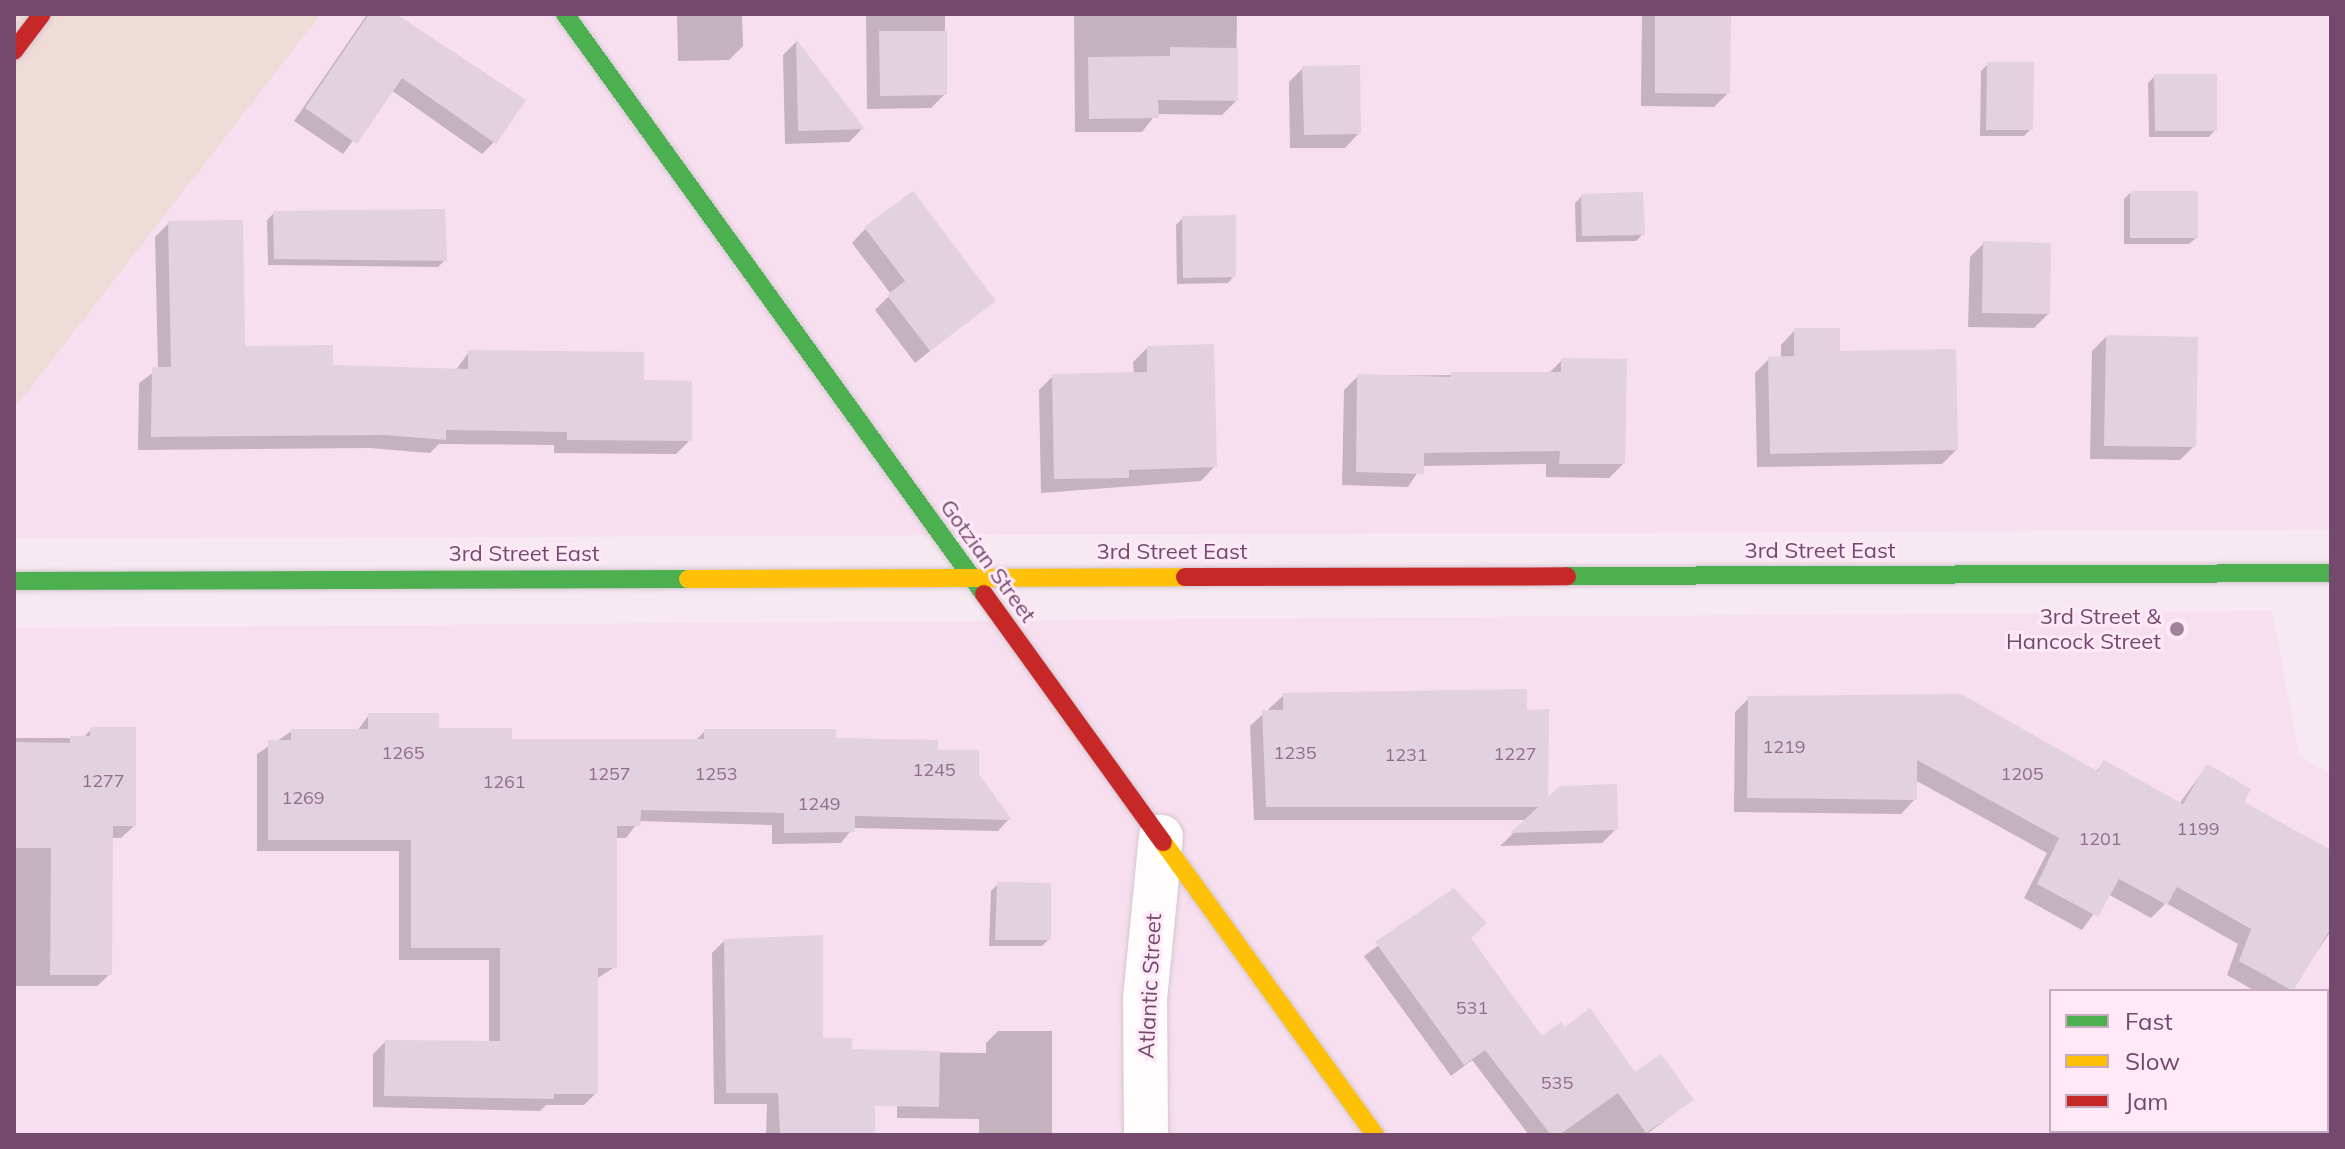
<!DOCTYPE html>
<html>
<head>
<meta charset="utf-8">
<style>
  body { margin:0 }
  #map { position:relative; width:2345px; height:1149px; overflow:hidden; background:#f6e9f1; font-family:Mulish,sans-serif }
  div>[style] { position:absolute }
  .residential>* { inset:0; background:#f7dfef }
  .green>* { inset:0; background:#efdbd7 }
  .shadow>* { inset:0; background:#0003 }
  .building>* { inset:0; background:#e2d1de }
  .roads { filter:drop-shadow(0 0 2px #d4c6d0) drop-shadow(0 0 2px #d4c6d0) }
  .street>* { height:44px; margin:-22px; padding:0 22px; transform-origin:22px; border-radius:22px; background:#fefcfd }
  .fast>* { height:18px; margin:-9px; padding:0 9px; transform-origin:9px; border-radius:9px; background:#4caf50 }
  .slow>* { height:18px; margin:-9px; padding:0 9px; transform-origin:9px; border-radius:9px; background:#ffc107 }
  .jam>* { height:18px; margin:-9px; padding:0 9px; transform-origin:9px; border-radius:9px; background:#c62828 }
  .dots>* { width:22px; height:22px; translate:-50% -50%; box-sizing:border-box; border:4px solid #ffe9f7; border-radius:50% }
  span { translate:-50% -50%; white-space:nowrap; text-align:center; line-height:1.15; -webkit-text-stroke:6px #ffe9f7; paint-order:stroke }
  .number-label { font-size:18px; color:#916d8c }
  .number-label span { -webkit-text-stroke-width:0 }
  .street-label { font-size:22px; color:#74496e }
  .poi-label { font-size:22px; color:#74496e }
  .right { translate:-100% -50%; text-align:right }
  .frame { position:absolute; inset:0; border:16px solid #74496e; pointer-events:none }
  .legend { position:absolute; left:2049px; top:989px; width:280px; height:144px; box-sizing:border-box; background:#ffe9f7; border:2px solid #c7a9c0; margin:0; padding:10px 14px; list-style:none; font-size:24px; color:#74496e }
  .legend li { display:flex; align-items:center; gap:16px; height:40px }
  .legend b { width:40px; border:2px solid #c7a9c0 }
</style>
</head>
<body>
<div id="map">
  <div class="residential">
    <i style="clip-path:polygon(321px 14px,2331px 14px,2331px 530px,14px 539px,14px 409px)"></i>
    <i style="clip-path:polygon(evenodd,2272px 611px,2299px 756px,2331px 774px,2331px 1135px,14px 1135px,14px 628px,2272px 611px,2051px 991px,2327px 991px,2327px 1131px,2051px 1131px,2051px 991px)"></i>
  </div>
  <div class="green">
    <i style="clip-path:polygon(14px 14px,321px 14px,14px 409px)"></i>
  </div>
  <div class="shadow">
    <i style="clip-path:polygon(394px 14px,494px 142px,482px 154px,391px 90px,343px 154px,294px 121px,366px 16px)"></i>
    <i style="clip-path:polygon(677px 14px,742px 14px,743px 46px,729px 60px,678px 61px)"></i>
    <i style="clip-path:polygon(866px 14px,945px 14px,945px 94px,931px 108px,867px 109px)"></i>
    <i style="clip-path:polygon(1074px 14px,1237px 14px,1236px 101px,1222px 115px,1156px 114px,1142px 132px,1075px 132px)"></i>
    <i style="clip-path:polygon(1642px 14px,1729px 14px,1728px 93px,1714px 107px,1641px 106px)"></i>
    <i style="clip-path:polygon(796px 42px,862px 129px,849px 142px,785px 144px,783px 55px)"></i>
    <i style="clip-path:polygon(1988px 64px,2031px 129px,2024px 136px,1980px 136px,1981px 71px)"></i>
    <i style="clip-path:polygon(1303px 68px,1359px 133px,1345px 148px,1290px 148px,1289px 82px)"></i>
    <i style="clip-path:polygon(2155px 76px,2215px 130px,2209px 137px,2149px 137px,2148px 83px)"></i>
    <i style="clip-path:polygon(2130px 193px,2196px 238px,2189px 244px,2124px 244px,2124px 199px)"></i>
    <i style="clip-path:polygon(1582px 196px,1643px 234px,1636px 241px,1576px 242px,1575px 203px)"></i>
    <i style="clip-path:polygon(274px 213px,445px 260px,438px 267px,268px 265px,267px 220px)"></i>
    <i style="clip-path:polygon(1183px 218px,1234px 276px,1228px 283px,1177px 284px,1176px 225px)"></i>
    <i style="clip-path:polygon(169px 223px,243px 348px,331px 367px,455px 371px,469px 352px,642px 382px,690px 440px,676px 454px,554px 453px,554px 445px,439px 444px,430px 453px,369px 448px,138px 450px,139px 383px,158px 369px,155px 237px)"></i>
    <i style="clip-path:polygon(865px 229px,993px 301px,915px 363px,875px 310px,891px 294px,852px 243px)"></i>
    <i style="clip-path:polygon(1984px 243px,2048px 314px,2034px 328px,1968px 327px,1970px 257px)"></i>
    <i style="clip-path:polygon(1795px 330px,1956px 450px,1942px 464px,1757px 467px,1755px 373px,1769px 359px,1781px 358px,1781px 345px)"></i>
    <i style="clip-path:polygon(2106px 337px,2194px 446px,2180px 460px,2090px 459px,2092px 351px)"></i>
    <i style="clip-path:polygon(1147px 348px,1215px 466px,1201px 481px,1041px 493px,1039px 390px,1053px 376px,1134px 374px,1133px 362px)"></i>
    <i style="clip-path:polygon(1562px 360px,1623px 464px,1609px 478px,1546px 477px,1546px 464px,1422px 466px,1408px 487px,1342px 485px,1344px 390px,1358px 376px,1548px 374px)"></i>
    <i style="clip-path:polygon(1284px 695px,1526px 712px,1546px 802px,1616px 829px,1602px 843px,1500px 846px,1527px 820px,1254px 820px,1250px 726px)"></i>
    <i style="clip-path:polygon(1749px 698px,2095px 772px,2104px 762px,2179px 804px,2207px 766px,2241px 803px,2331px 852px,2331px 931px,2290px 991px,2255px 991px,2227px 975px,2238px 944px,2166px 903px,2151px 918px,2108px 894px,2082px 930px,2024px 898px,2047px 853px,1915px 780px,1915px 799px,1901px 814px,1734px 812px,1735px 712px)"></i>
    <i style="clip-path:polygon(369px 715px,510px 741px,695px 741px,705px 731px,936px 752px,977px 774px,1009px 819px,998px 831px,853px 828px,841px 843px,772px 844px,772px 825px,639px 821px,626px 838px,615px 838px,615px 967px,596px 979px,596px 1093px,584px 1105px,546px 1105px,540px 1111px,373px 1107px,373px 1054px,385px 1042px,489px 1043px,489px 960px,399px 960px,399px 851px,257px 851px,257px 754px,292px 731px,357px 731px)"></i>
    <i style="clip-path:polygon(91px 729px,134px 826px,121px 838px,111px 838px,110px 974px,97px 986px,14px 986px,14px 738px,83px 738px)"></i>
    <i style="clip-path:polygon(998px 884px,1049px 939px,1042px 946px,989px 946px,991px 891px)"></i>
    <i style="clip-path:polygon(1453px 891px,1469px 938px,1541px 1038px,1691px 1100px,1646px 1135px,1529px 1135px,1472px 1060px,1451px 1076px,1364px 956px)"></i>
    <i style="clip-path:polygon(724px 941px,821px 1040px,831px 1040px,828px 1135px,766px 1135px,767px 1104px,714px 1104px,712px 953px)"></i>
    <i style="clip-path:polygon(998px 1031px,1052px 1031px,1052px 1135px,979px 1135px,979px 1119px,897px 1118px,897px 1064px,909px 1052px,986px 1053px,986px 1043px)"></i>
  </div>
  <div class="building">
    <i style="clip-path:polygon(369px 14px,396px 14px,526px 100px,496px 144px,402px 78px,357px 144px,305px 108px)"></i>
    <i style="clip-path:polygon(1655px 14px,1731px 14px,1730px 94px,1655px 93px)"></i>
    <i style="clip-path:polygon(879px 31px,947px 31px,947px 95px,880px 96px)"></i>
    <i style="clip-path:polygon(796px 39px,865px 129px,798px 131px)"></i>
    <i style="clip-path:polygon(1170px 47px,1238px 48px,1238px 101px,1158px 100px,1159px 118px,1089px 119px,1088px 57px,1170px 56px)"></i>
    <i style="clip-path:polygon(1987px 62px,2034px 62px,2033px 130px,1986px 130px)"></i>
    <i style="clip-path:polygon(1360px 65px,1361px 134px,1304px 135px,1302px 66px)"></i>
    <i style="clip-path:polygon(2154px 74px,2217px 74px,2217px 131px,2155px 131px)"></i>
    <i style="clip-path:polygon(913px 191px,996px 301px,930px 351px,887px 295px,905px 281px,864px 227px)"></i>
    <i style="clip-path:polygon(2130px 191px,2198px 191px,2198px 238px,2130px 238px)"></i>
    <i style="clip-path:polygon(1643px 192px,1645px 235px,1582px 236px,1581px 194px)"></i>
    <i style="clip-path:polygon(445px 209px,447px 261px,274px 259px,273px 211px)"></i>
    <i style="clip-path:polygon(1236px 215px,1236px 277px,1183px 278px,1182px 216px)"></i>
    <i style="clip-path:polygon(243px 220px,245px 346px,333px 345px,333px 365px,468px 369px,468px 350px,644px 352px,644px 380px,692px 381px,692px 441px,567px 440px,567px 432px,446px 430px,446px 440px,385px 435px,151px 437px,152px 367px,171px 367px,168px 221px)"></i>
    <i style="clip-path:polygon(1983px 241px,2051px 243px,2050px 314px,1982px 313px)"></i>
    <i style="clip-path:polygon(1794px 328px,1840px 328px,1840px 351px,1956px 349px,1958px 450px,1770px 454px,1768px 357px,1794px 356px)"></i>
    <i style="clip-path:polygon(2106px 335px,2198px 337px,2196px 447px,2104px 446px)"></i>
    <i style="clip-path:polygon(1214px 344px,1217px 467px,1129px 470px,1129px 478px,1054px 479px,1052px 374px,1147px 372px,1147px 346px)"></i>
    <i style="clip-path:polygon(1561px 358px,1627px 359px,1625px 464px,1559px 464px,1560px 451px,1424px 453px,1424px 474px,1356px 472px,1357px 374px,1451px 377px,1451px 372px,1561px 372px)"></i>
    <i style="clip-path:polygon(1527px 689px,1527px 710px,1549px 709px,1548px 797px,1560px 786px,1617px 784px,1618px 830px,1510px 833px,1538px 807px,1266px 807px,1262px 710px,1283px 710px,1283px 693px)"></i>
    <i style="clip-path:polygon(1961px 694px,2097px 771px,2104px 760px,2183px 804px,2207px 764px,2251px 789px,2244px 802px,2331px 850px,2331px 928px,2293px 991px,2239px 961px,2251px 929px,2177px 887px,2167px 905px,2119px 879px,2098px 917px,2037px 884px,2059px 838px,1917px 760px,1917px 800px,1747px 798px,1748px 696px)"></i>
    <i style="clip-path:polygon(368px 713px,439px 713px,439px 728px,512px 728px,512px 739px,704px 739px,704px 729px,836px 729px,836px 738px,938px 740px,938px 750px,979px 750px,979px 774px,1012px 820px,855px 816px,855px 832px,784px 833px,784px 813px,641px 810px,640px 826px,617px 826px,617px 968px,598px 968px,598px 1094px,554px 1094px,554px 1099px,384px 1096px,385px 1040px,500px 1041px,500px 948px,411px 948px,411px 840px,268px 840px,268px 740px,291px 740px,291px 729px,368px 729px)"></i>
    <i style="clip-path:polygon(90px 727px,136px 727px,136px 826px,113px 826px,112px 975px,50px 975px,51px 848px,14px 848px,14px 742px,70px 743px,70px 736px,90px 736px)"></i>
    <i style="clip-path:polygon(997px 882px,1051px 883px,1051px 940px,995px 940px)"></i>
    <i style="clip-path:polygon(1454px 888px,1487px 923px,1471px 938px,1542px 1036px,1561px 1022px,1565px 1027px,1590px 1008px,1635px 1072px,1661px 1054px,1694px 1100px,1646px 1133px,1618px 1093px,1559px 1135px,1551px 1135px,1485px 1050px,1464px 1065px,1375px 942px)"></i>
    <i style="clip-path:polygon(823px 935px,823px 1038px,852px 1038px,852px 1049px,940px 1051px,939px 1107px,875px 1106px,875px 1134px,780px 1134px,778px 1093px,726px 1093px,724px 939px)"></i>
  </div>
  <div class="roads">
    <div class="street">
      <i style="left:1146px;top:1135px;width:136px;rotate:-90.4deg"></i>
      <i style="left:1145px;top:999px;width:163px;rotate:-84.4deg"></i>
    </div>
    <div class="fast">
      <i style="left:565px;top:14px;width:716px;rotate:54.16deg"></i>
      <i style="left:1567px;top:576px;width:764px;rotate:-0.22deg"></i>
      <i style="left:14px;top:581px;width:674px;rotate:-0.17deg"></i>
    </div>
    <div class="slow">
      <i style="left:688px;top:579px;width:497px;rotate:-0.2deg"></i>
      <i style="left:1163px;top:842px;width:362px;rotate:54.1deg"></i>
    </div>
    <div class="jam">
      <i style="left:14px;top:51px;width:46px;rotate:-52.9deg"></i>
      <i style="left:1185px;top:577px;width:382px;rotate:-0.1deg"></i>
      <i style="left:984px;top:594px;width:306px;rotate:54.2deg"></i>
    </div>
  </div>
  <div class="dots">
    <i style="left:2177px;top:629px;background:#a2819c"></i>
  </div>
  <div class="number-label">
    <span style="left:1784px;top:747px">1219</span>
    <span style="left:403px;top:753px">1265</span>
    <span style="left:1295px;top:753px">1235</span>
    <span style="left:1515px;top:754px">1227</span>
    <span style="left:1406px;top:755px">1231</span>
    <span style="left:934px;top:770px">1245</span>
    <span style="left:609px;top:774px">1257</span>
    <span style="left:716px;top:774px">1253</span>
    <span style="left:2022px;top:774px">1205</span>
    <span style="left:103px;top:781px">1277</span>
    <span style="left:504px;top:782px">1261</span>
    <span style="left:303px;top:798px">1269</span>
    <span style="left:819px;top:804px">1249</span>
    <span style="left:2198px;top:829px">1199</span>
    <span style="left:2100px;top:839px">1201</span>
    <span style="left:1472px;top:1008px">531</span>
    <span style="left:1557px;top:1083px">535</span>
  </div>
  <div class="street-label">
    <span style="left:1820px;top:551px">3rd Street East</span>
    <span style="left:1172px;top:552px">3rd Street East</span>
    <span style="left:524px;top:554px">3rd Street East</span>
    <span style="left:988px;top:561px;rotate:54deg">Gotzian Street</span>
    <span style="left:1150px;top:986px;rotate:-87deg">Atlantic Street</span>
  </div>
  <div class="poi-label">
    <span class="right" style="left:2161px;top:629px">3rd Street &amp;<br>Hancock Street</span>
  </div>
  <div class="frame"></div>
  <ul class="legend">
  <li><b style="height:10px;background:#4caf50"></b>Fast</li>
  <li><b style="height:10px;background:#ffc107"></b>Slow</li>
  <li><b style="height:10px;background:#c62828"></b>Jam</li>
  </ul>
</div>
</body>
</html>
